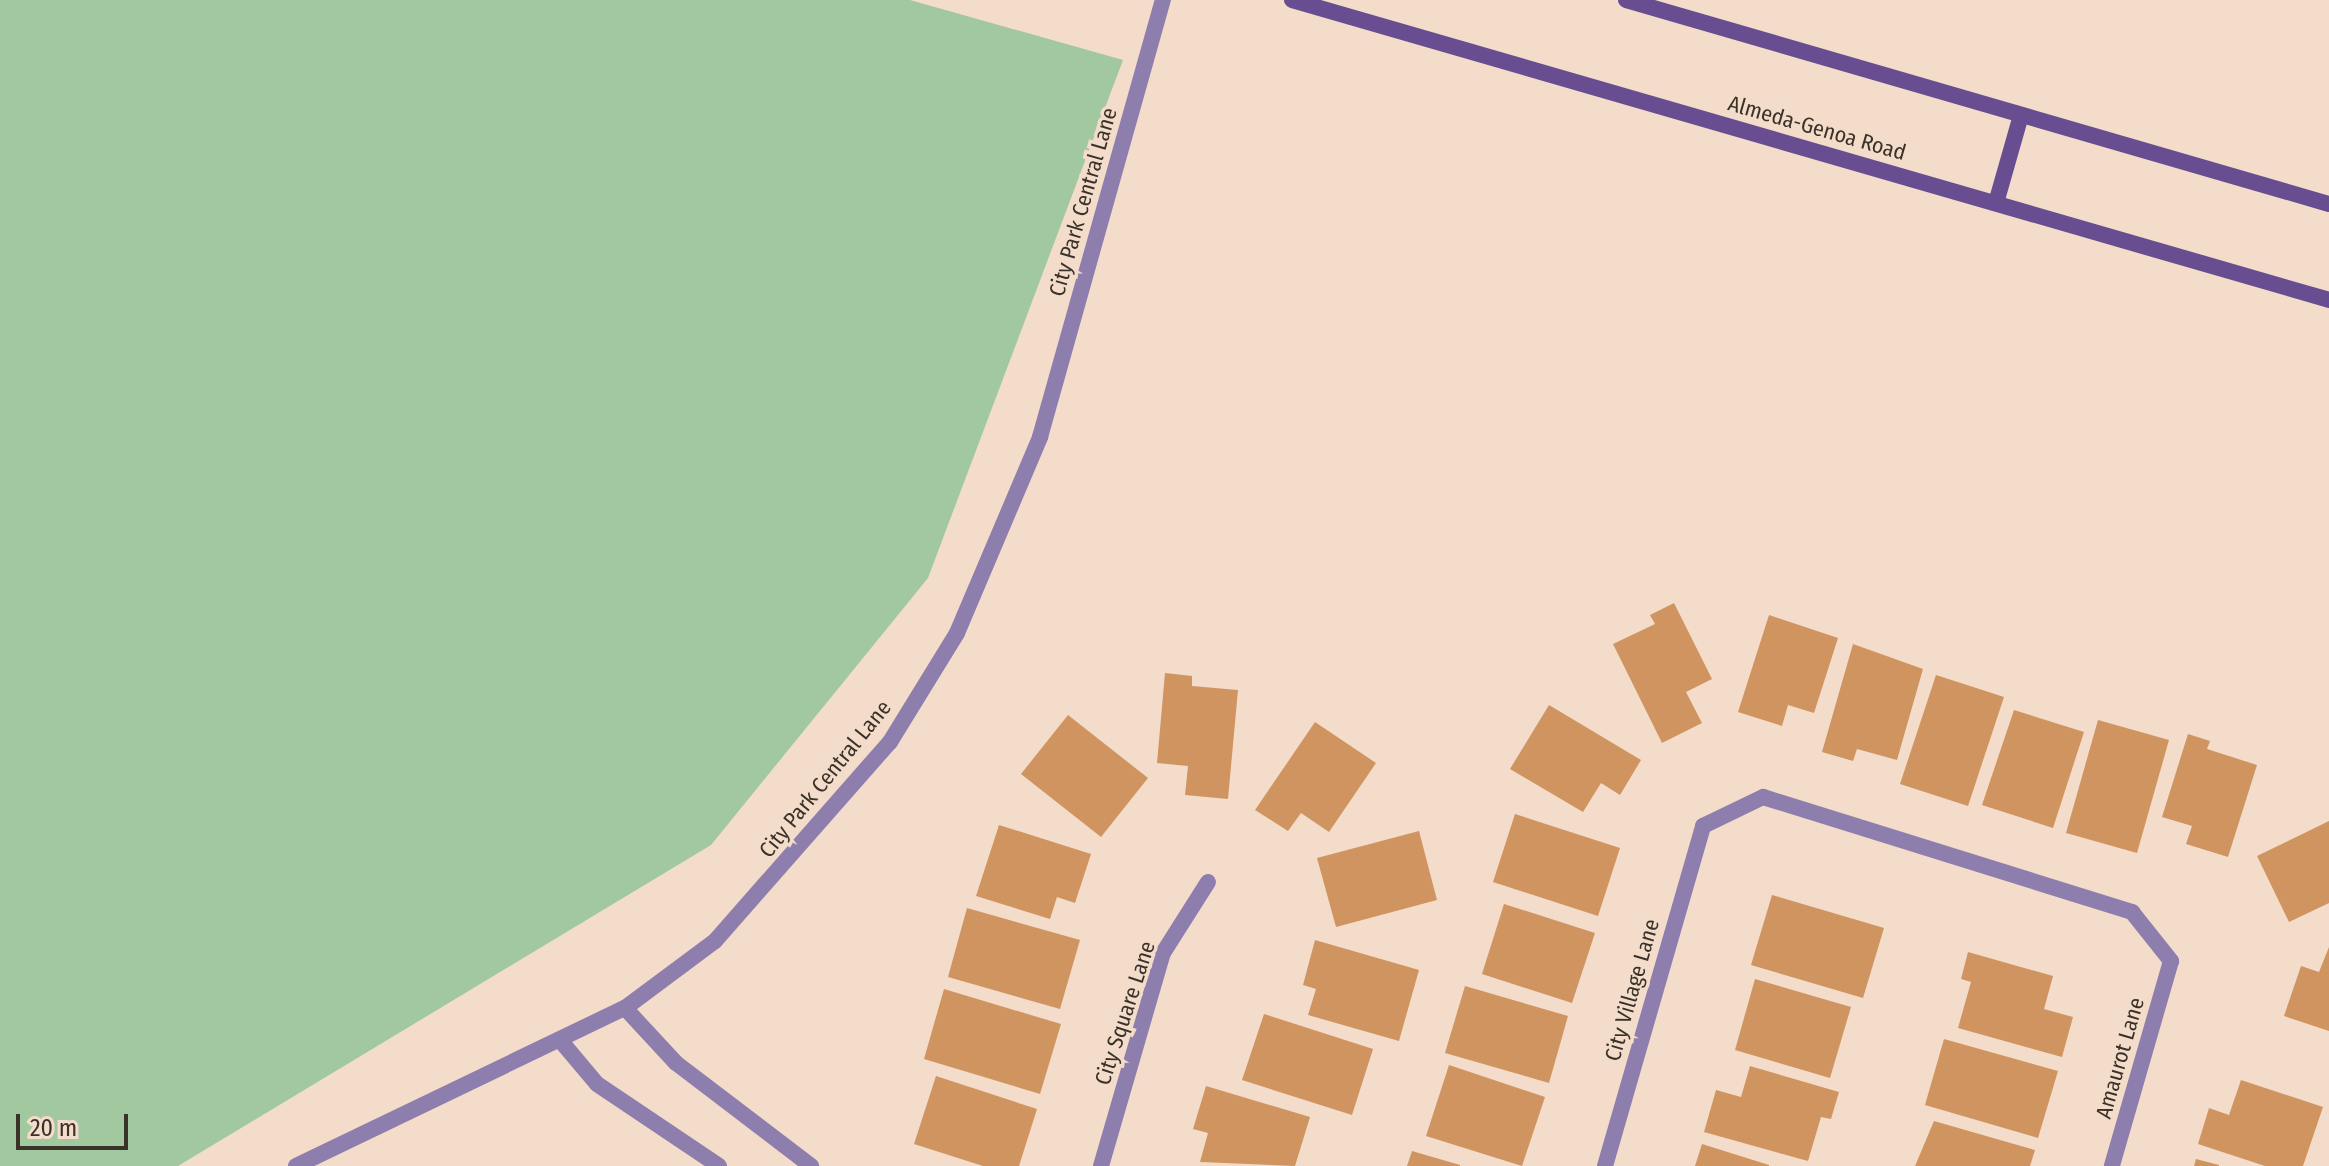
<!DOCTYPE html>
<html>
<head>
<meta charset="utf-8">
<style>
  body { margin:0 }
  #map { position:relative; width:2329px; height:1166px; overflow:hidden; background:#f3dcc9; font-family:"Fira Sans Condensed",sans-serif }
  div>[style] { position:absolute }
  .green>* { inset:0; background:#a2c8a0 }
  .building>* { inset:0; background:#d09461 }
  .minor>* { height:16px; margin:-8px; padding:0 8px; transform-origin:8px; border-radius:8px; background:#8e7ead }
  .tertiary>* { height:16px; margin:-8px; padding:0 8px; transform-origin:8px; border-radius:8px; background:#8e7ead }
  .secondary>* { height:16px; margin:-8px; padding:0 8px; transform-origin:8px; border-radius:8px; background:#684e91 }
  span { translate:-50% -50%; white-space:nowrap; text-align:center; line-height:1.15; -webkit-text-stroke:7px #f3dcc9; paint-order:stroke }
  .street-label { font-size:22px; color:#3a3129 }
  .scale { position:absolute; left:16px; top:1114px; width:112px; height:36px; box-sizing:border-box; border:4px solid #3a3129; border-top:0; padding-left:10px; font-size:24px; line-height:28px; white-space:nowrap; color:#3a3129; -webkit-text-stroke:6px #f3dcc9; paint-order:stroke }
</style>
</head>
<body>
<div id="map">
  <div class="green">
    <i style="clip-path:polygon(0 0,910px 0,1123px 60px,928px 578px,711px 845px,178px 1166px,0 1166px)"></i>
  </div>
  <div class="building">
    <i style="clip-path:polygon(1674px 603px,1712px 679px,1686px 692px,1702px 723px,1662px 743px,1613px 644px,1655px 624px,1650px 615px)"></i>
    <i style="clip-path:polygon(1769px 615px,1838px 638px,1814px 713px,1788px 705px,1782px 726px,1738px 712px)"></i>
    <i style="clip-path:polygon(1853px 644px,1923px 669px,1897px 760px,1857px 749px,1853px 761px,1822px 752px)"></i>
    <i style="clip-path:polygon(1165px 673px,1192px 676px,1192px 686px,1238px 690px,1228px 799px,1185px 795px,1188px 766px,1157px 763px)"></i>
    <i style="clip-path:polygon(1936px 675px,2004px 697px,1968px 806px,1900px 784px)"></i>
    <i style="clip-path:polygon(1549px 705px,1641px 760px,1620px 795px,1601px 783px,1583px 812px,1510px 769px)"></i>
    <i style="clip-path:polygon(2014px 710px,2084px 732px,2053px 828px,1982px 805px)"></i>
    <i style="clip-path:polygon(1068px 715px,1148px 778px,1101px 837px,1021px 774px)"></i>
    <i style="clip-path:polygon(2098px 720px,2169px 740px,2137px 853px,2066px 833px)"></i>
    <i style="clip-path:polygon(1315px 722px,1376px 763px,1329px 832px,1301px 813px,1288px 831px,1255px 810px)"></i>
    <i style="clip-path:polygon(2188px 734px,2210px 741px,2207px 749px,2257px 765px,2228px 857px,2186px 844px,2192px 826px,2162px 817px)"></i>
    <i style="clip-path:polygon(1515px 814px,1620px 848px,1598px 916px,1493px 882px)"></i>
    <i style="clip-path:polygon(2329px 821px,2329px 903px,2289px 922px,2257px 856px)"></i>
    <i style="clip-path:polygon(999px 825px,1091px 854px,1075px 903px,1057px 897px,1050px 919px,976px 896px)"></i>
    <i style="clip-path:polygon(1419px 831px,1437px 900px,1336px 927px,1317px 858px)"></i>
    <i style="clip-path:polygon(1772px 895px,1884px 928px,1863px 998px,1751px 965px)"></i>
    <i style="clip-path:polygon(1504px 904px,1595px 933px,1572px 1003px,1482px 974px)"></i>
    <i style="clip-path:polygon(967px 908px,1080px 940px,1060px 1009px,948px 977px)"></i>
    <i style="clip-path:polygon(1315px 940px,1419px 970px,1399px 1041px,1308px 1015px,1316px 989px,1303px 985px)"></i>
    <i style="clip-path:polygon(2329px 947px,2329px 1031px,2284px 1016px,2301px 966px,2319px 972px)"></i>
    <i style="clip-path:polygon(1968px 952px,2053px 976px,2044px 1009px,2073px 1017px,2062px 1057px,1958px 1028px,1971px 982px,1961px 979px)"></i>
    <i style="clip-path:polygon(1755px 979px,1851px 1007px,1830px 1078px,1735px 1050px)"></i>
    <i style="clip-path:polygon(1465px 986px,1568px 1016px,1549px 1083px,1445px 1053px)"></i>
    <i style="clip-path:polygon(944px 989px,1061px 1024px,1040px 1094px,924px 1059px)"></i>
    <i style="clip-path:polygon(1264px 1014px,1373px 1049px,1352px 1115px,1242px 1080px)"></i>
    <i style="clip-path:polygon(1944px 1039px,2058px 1071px,2038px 1138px,1925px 1105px)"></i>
    <i style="clip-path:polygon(1449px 1065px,1545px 1097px,1522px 1166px,1426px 1136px)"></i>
    <i style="clip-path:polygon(1750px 1066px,1839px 1092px,1831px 1119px,1821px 1117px,1808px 1161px,1704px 1132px,1716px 1090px,1741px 1097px)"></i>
    <i style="clip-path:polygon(936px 1076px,1037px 1109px,1019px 1166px,983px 1166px,914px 1144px)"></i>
    <i style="clip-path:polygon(2241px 1080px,2323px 1107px,2303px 1166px,2265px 1166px,2198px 1144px,2209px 1108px,2229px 1115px)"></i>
    <i style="clip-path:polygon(1206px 1086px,1310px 1117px,1295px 1166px,1200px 1162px,1208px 1133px,1193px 1129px)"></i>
    <i style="clip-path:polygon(1934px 1121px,2035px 1150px,2030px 1166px,1915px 1166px)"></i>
    <i style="clip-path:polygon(1702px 1144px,1769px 1165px,1769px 1166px,1695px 1166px)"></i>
    <i style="clip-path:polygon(1412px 1151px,1460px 1165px,1460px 1166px,1407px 1166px)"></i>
    <i style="clip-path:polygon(2196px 1159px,2219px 1165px,2219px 1166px,2194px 1166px)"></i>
  </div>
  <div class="minor">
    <i style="left:625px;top:1008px;width:75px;rotate:47.2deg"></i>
    <i style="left:676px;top:1063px;width:170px;rotate:37.3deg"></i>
    <i style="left:560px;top:1040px;width:57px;rotate:49.9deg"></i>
    <i style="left:597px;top:1084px;width:147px;rotate:33.9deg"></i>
    <i style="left:1101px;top:1166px;width:222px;rotate:-73.8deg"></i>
    <i style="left:1163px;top:953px;width:84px;rotate:-57.6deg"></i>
    <i style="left:1605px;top:1166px;width:354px;rotate:-73.9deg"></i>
    <i style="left:1703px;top:826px;width:67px;rotate:-25.8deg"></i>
    <i style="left:1763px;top:797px;width:387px;rotate:17.3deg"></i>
    <i style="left:2132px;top:912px;width:63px;rotate:51.5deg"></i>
    <i style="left:2171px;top:961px;width:213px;rotate:106.1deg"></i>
  </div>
  <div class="tertiary">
    <i style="left:296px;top:1166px;width:365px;rotate:-25.7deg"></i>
    <i style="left:625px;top:1008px;width:112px;rotate:-36.7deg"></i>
    <i style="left:715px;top:941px;width:265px;rotate:-48.7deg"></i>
    <i style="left:890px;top:742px;width:128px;rotate:-58.4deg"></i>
    <i style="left:957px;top:633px;width:213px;rotate:-67deg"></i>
    <i style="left:1040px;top:437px;width:454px;rotate:-74.3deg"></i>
  </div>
  <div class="secondary">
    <i style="left:1292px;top:0;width:1080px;rotate:16.13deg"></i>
    <i style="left:1626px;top:0;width:732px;rotate:16.18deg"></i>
    <i style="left:1996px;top:203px;width:91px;rotate:-74.1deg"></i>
  </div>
  <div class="street-label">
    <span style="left:1817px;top:128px;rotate:16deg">Almeda-Genoa Road</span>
    <span style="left:1083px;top:202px;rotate:-74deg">City Park Central Lane</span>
    <span style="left:825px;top:779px;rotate:-51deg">City Park Central Lane</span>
    <span style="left:1632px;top:990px;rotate:-74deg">City Village Lane</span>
    <span style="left:1125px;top:1013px;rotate:-72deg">City Square Lane</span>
    <span style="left:2120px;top:1058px;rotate:-74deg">Amaurot Lane</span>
  </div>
  <div class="scale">20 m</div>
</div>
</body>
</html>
